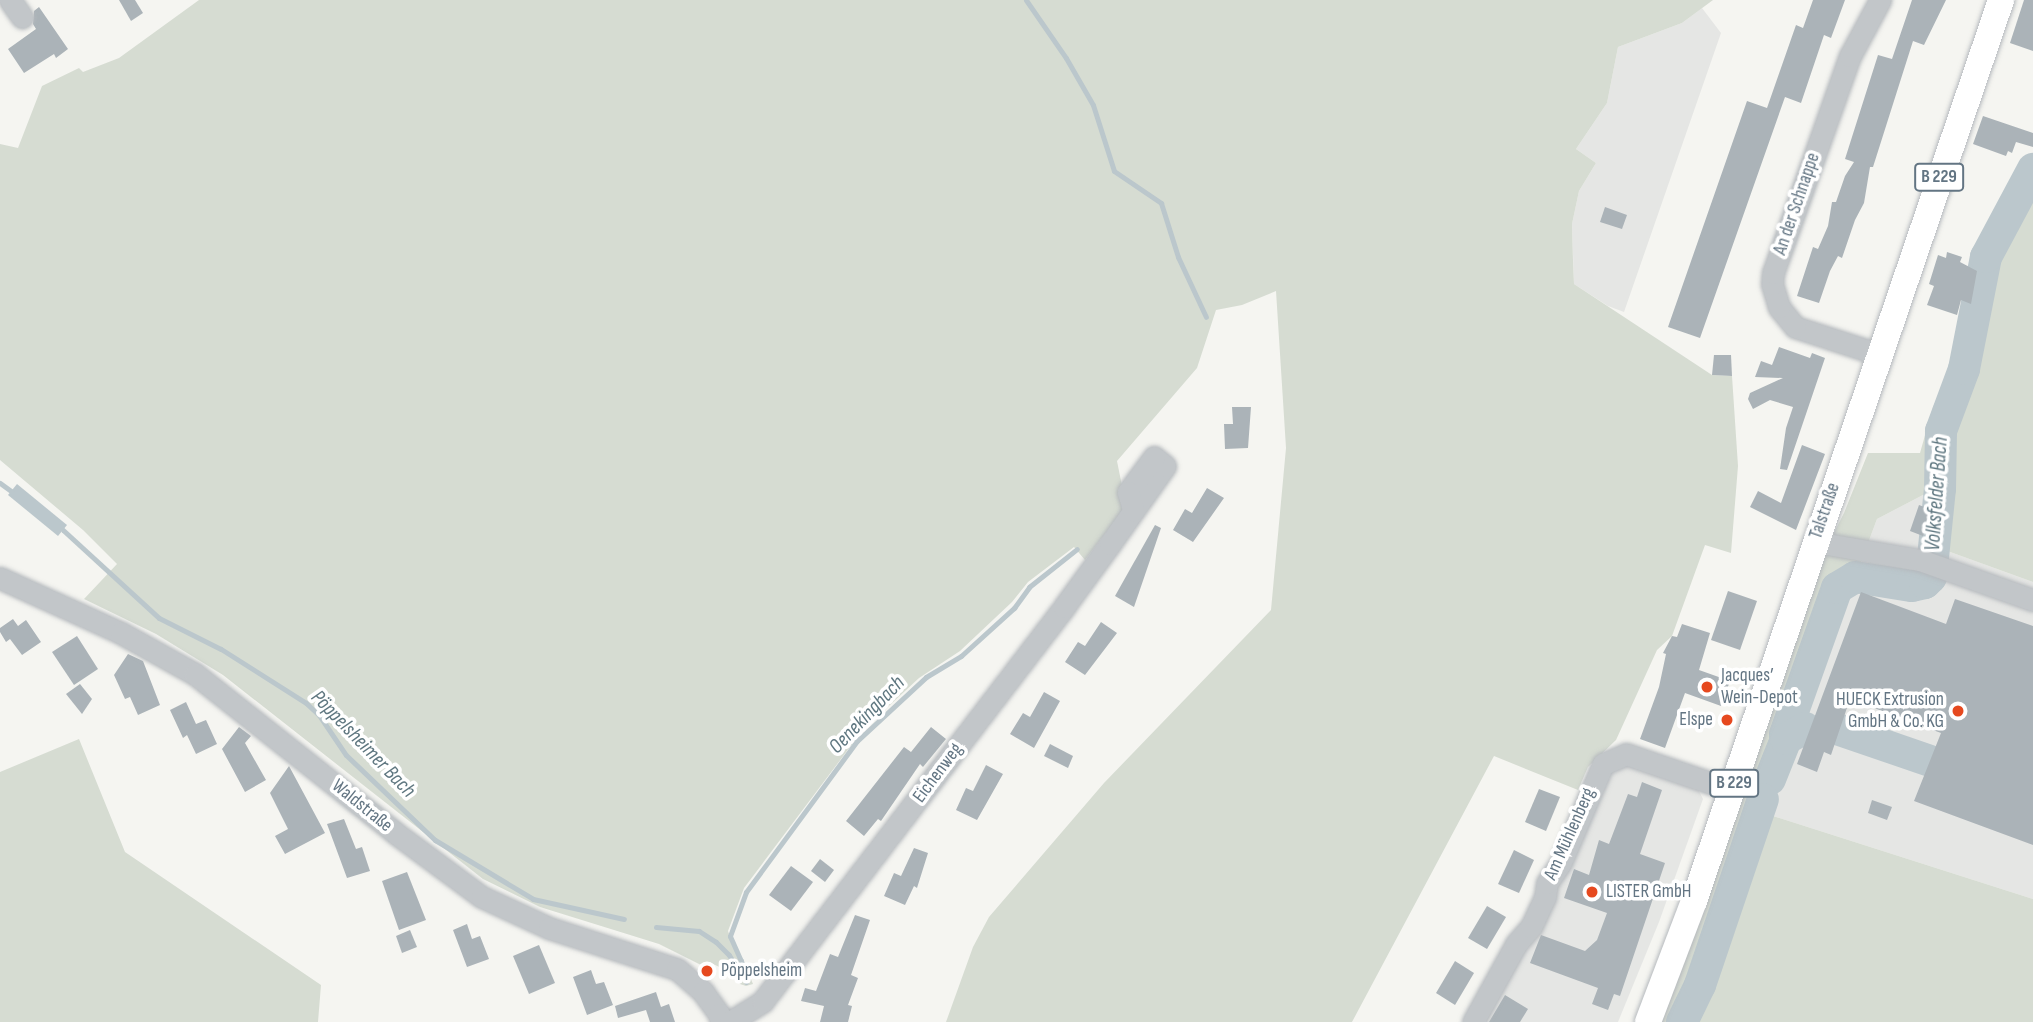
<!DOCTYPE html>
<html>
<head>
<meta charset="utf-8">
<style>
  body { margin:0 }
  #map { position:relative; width:2033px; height:1022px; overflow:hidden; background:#f5f5f1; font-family:"Sofia Sans Condensed",sans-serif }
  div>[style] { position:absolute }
  .built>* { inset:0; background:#e5e6e4 }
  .green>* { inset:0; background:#d6dcd2 }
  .water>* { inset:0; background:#bbc7cc }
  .stream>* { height:5px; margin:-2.5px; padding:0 2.5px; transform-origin:2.5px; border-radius:2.5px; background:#bbc7cc }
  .river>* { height:32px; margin:-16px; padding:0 16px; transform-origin:16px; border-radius:16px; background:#bbc7cc }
  .building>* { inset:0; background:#abb3b8 }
  .roads { filter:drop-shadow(0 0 2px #b5b9bd) drop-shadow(0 0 2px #b5b9bd) }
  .minor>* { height:21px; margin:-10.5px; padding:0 10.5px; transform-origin:10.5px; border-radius:10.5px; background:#c2c6c9 }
  .major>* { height:26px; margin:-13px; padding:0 13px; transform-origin:13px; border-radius:13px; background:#fff }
  .dots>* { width:19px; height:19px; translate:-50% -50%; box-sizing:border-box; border:4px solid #fff; border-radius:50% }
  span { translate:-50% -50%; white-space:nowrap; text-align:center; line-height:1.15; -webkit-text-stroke:7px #fff; paint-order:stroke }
  .shield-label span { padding:2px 5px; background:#fff; border:2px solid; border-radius:5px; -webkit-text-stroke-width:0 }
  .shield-label { font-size:18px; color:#637583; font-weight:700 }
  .street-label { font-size:19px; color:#637583 }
  .poi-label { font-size:19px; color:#637583 }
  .left { translate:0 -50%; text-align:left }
  .right { translate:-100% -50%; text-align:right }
  .water-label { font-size:21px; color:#5f7780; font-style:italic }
</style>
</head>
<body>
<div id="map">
  <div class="built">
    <i style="clip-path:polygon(1702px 8px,1721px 33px,1624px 312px,1608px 306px,1574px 284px,1572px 224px,1579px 191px,1596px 163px,1576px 149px,1607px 103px,1618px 47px,1682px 23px)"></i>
    <i style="clip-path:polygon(1923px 495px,1945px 501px,1939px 548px,2033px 582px,2033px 899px,1767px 814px,1877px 519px)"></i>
    <i style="clip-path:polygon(1630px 764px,1697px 787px,1703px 799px,1659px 922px,1618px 1022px,1482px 1022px,1608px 771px)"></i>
  </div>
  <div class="green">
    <i style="clip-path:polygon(199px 0,1713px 0,1682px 23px,1618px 47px,1607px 103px,1576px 149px,1596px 163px,1579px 191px,1572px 224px,1573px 260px,1574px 284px,1712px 375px,1732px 376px,1738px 466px,1731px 553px,1705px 545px,1672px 636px,1657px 650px,1616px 740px,1588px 767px,1578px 790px,1494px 756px,1352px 1022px,946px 1022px,973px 947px,989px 917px,1104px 783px,1271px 610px,1286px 448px,1276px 291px,1242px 305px,1216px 310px,1197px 368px,1117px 461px,1126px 506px,1085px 560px,1074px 547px,1028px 582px,1012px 602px,960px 651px,919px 678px,862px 731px,744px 888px,728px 931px,739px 961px,743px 960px,753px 984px,746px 986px,740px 984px,736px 975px,709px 962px,701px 965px,659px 944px,540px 907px,483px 879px,223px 675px,156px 634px,84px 599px,117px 564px,83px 530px,0 460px,0 144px,18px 148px,42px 86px,79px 68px,83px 72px,119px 58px)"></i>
    <i style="clip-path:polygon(2033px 179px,2033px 582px,1939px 548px,1944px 500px,1923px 495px,1877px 519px,1767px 814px,2033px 899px,2033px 1022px,1660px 1022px,1821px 558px,1844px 513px,1868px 453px,1920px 453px,1933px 407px,1947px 378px,1960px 361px,1991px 257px)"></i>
    <i style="clip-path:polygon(79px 739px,125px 852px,321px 985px,318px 1022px,0 1022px,0 772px)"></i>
  </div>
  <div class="water">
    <i style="clip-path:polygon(17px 484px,67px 525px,58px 536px,8px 495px)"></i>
  </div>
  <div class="stream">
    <i style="left:1026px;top:0;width:70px;rotate:55.4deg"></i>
    <i style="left:1066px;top:58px;width:54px;rotate:60.1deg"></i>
    <i style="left:1093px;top:105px;width:69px;rotate:72.3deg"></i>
    <i style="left:1114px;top:171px;width:57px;rotate:34.2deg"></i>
    <i style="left:1161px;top:203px;width:57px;rotate:72.5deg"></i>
    <i style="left:1178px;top:257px;width:66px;rotate:65deg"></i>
    <i style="left:0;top:483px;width:14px;rotate:36deg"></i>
    <i style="left:63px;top:530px;width:130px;rotate:42.5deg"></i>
    <i style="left:159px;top:618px;width:69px;rotate:26.6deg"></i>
    <i style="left:221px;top:649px;width:101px;rotate:32.4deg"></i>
    <i style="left:306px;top:703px;width:18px;rotate:43deg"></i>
    <i style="left:319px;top:715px;width:48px;rotate:56deg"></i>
    <i style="left:346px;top:755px;width:123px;rotate:43.7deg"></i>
    <i style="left:435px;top:840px;width:114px;rotate:31deg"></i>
    <i style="left:533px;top:899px;width:93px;rotate:12.4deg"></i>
    <i style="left:656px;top:927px;width:43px;rotate:5.3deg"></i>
    <i style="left:699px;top:931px;width:20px;rotate:33deg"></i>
    <i style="left:716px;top:942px;width:18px;rotate:45deg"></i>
    <i style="left:729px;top:955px;width:26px;rotate:59deg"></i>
    <i style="left:746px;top:982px;width:22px;rotate:-103deg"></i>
    <i style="left:741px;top:961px;width:27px;rotate:-114deg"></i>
    <i style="left:730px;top:936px;width:47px;rotate:-70deg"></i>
    <i style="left:746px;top:892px;width:187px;rotate:-53.7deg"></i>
    <i style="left:857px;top:741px;width:94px;rotate:-42.8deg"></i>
    <i style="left:926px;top:677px;width:41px;rotate:-31deg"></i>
    <i style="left:961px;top:656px;width:72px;rotate:-42.2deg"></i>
    <i style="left:1014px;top:608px;width:26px;rotate:-54deg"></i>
    <i style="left:1029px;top:587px;width:61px;rotate:-38.4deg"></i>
  </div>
  <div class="river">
    <i style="left:1840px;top:730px;width:95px;rotate:19deg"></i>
    <i style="left:1786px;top:739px;width:5px;rotate:-101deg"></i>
    <i style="left:1785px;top:734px;width:155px;rotate:-70.4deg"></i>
    <i style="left:1837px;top:588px;width:21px;rotate:-31deg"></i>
    <i style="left:1855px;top:577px;width:58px;rotate:9deg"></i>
    <i style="left:1912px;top:586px;width:13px;rotate:-13deg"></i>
    <i style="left:1925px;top:583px;width:8px;rotate:-45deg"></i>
    <i style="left:1931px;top:577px;width:88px;rotate:-84.2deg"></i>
    <i style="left:1940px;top:489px;width:58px;rotate:-89deg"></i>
    <i style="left:1941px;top:431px;width:66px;rotate:-69.6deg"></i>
    <i style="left:1964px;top:369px;width:114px;rotate:-78.9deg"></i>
    <i style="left:1986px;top:257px;width:100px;rotate:-61.9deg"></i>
    <i style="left:1770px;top:779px;width:43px;rotate:-68.2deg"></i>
    <i style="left:1786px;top:739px;width:22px;rotate:-30deg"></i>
    <i style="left:1682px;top:1022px;width:41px;rotate:-64.1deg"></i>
    <i style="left:1700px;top:985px;width:196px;rotate:-71.3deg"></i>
  </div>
  <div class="building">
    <i style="clip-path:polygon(119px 0,135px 0,143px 13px,131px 21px)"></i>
    <i style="clip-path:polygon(1813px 0,1845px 0,1831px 38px,1824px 35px,1801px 103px,1785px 97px,1700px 338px,1668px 327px,1747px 101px,1767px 108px,1796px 25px,1803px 28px)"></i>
    <i style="clip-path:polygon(1912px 0,1946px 0,1924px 45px,1913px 41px,1873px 167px,1870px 167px,1864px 203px,1855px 220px,1842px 258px,1838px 256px,1830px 271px,1819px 303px,1797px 296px,1813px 247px,1818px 249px,1828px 226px,1832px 202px,1836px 202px,1845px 176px,1854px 162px,1845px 159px,1878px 55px,1892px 59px)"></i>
    <i style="clip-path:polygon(2024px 0,2033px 0,2033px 51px,2010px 43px)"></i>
    <i style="clip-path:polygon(39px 7px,68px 49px,56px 58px,54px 54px,24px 73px,8px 49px,36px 29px,33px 24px,34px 11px)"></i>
    <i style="clip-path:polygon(1983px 116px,2033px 133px,2033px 147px,2016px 142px,2012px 153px,2008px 151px,2006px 156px,1973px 144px)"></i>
    <i style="clip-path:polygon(1605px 207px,1627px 215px,1622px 229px,1600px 222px)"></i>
    <i style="clip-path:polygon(1947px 252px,1962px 257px,1960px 262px,1977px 271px,1971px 304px,1961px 300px,1957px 315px,1927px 305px,1934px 286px,1929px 284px,1938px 255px,1946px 258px)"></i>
    <i style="clip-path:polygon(1779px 347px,1810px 358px,1812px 353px,1825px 358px,1787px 470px,1780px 469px,1786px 428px,1793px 407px,1770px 400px,1753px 409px,1748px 399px,1750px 393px,1783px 378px,1755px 377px,1761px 361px,1772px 365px)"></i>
    <i style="clip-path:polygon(1714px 355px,1731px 355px,1732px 376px,1712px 375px)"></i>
    <i style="clip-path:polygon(1232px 407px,1251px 407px,1248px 448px,1225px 449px,1224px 424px,1233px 424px)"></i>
    <i style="clip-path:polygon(1802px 445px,1825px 454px,1796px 530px,1750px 507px,1758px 491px,1781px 503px)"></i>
    <i style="clip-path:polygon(1207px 488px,1224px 498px,1193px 542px,1173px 530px,1185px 509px,1192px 513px)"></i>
    <i style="clip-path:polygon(1919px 505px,1932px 510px,1923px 536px,1910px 531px)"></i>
    <i style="clip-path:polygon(1155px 525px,1161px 528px,1134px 607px,1115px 596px)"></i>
    <i style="clip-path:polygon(1728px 591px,1757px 601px,1740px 650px,1711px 640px)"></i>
    <i style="clip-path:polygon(1861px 592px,1946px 624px,1955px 599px,2033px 626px,2033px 845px,1914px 801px,1941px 733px,1850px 699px,1831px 755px,1824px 752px,1817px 772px,1797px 764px)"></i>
    <i style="clip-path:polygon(13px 619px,18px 626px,26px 620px,41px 642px,22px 655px,10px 639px,6px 642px,0 632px,0 628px)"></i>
    <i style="clip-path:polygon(1101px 622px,1117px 633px,1085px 675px,1065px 662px,1078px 642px,1085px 646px)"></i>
    <i style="clip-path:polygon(1682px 624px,1710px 633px,1699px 670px,1730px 681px,1721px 706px,1685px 693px,1665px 748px,1640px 739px,1659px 687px,1666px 654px,1663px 653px,1672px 636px,1677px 637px)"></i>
    <i style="clip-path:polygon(77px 636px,98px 669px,74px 685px,52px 652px)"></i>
    <i style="clip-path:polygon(128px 654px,143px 661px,160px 705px,138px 715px,130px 697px,125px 699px,114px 675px)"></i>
    <i style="clip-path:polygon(80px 684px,92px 699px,82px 714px,66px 694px)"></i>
    <i style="clip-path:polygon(1044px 692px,1060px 701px,1034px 748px,1010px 734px,1023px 713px,1030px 717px)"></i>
    <i style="clip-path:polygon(186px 702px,196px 724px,206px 720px,217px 744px,196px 754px,187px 735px,183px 738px,170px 710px)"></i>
    <i style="clip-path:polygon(239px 727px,251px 736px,245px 743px,266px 780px,245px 792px,222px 749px)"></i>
    <i style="clip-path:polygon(931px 727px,946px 739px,923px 767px,920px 764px,881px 821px,878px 819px,864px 836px,846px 821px,904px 747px,911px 752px)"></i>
    <i style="clip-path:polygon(1050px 744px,1073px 756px,1068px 768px,1044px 756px)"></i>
    <i style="clip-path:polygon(986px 765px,1003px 774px,977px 820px,956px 810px,966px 788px,973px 791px)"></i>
    <i style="clip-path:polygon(289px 766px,325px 833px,285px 854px,275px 836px,288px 829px,270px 793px)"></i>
    <i style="clip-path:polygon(1642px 782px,1662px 790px,1640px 854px,1665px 863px,1620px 996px,1614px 994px,1608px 1010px,1592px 1004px,1598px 988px,1530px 963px,1541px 935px,1585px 951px,1597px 940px,1607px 913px,1564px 898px,1574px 869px,1589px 875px,1599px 840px,1609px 844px,1628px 794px,1637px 797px)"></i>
    <i style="clip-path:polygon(1539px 789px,1560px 797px,1546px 831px,1525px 822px)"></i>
    <i style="clip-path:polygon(1872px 800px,1892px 807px,1887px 820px,1868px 813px)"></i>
    <i style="clip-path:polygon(344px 819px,356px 849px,362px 847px,370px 871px,347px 878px,327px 824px)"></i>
    <i style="clip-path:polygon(914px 848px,928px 853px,917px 888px,914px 886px,905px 905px,884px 896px,894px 873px,901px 876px)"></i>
    <i style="clip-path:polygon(1514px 850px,1534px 860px,1519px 893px,1498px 884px)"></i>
    <i style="clip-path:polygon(820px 859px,834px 870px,825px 882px,811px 871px)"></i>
    <i style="clip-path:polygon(791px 866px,813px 882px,791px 911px,769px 895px)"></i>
    <i style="clip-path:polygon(407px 872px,426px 920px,399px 930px,382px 881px)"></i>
    <i style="clip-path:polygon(1487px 906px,1506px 917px,1487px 949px,1468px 938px)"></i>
    <i style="clip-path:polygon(855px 915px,870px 920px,851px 975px,858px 978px,848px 1005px,852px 1006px,848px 1022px,820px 1022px,824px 1006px,801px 1001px,805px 988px,816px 991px,830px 954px,838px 957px)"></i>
    <i style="clip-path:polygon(467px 924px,472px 939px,480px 936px,489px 959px,467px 967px,453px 930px)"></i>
    <i style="clip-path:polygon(410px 930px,417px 947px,402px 953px,396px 936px)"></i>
    <i style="clip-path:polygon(539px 945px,555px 983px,529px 994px,513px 956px)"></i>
    <i style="clip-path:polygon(1455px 961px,1474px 973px,1455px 1005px,1436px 993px)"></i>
    <i style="clip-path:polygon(591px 970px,596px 984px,604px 982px,613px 1005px,587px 1015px,573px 977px)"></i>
    <i style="clip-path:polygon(656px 992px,661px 1007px,669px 1004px,675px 1022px,650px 1022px,646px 1010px,618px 1018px,615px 1006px)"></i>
    <i style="clip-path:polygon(1505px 995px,1528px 1009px,1520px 1022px,1489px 1022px)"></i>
  </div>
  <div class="roads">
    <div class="minor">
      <i style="left:10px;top:0;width:21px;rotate:55deg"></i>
      <i style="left:1878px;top:354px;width:87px;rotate:-162deg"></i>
      <i style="left:1795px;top:327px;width:26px;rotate:-129deg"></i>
      <i style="left:1779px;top:307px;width:24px;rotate:-107deg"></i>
      <i style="left:1772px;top:284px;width:11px;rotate:-85deg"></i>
      <i style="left:1773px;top:273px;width:230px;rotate:-70.5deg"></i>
      <i style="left:1850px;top:56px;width:64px;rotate:-61.8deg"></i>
      <i style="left:1815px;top:542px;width:107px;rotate:9.7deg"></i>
      <i style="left:1920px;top:560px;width:120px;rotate:19.5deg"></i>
      <i style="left:0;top:578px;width:133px;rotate:24.4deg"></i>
      <i style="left:121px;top:633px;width:85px;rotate:29deg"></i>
      <i style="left:195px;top:674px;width:254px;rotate:38.4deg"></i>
      <i style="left:394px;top:832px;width:109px;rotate:36.5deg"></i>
      <i style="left:482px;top:897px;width:74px;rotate:24.8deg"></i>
      <i style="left:549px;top:928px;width:134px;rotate:17.8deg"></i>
      <i style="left:677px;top:969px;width:35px;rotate:41deg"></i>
      <i style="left:703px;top:992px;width:27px;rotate:54deg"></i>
      <i style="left:719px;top:1014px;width:8px;rotate:76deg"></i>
      <i style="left:730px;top:1022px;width:39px;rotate:-32deg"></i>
      <i style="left:763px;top:1001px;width:496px;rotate:-52.6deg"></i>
      <i style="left:1064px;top:607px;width:78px;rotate:-53.9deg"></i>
      <i style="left:1110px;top:544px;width:95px;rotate:-54.8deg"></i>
      <i style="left:1165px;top:466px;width:14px;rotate:-141deg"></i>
      <i style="left:1154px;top:457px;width:44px;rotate:126.6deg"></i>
      <i style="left:1128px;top:492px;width:19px;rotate:74deg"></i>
      <i style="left:1473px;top:1022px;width:89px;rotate:-61.1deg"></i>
      <i style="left:1516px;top:944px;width:23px;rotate:-49deg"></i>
      <i style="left:1531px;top:927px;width:33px;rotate:-65deg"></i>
      <i style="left:1545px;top:897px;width:14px;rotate:-82deg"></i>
      <i style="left:1547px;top:883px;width:25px;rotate:-56deg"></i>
      <i style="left:1561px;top:862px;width:107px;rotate:-66.8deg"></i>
      <i style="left:1603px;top:764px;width:25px;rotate:-23deg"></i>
      <i style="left:1626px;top:754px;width:111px;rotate:18.9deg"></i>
    </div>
    <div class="major">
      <i style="left:1648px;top:1022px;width:129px;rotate:-69.2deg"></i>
      <i style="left:1694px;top:901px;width:952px;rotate:-71.18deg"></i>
    </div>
  </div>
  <div class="dots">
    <i style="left:1707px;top:687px;background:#e6491f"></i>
    <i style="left:1958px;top:711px;background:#e6491f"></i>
    <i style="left:1727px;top:720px;background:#e6491f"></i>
    <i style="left:1592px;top:892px;background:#e6491f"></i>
    <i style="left:707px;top:971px;background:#e6491f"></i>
  </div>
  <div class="shield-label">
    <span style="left:1939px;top:177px">B 229</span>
    <span style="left:1734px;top:783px">B 229</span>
  </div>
  <div class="street-label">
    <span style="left:1797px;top:204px;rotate:-71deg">An der Schnappe</span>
    <span style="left:1825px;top:511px;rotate:-71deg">Talstraße</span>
    <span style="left:938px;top:773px;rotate:-53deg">Eichenweg</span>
    <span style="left:362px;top:806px;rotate:39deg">Waldstraße</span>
    <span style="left:1570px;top:834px;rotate:-66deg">Am Mühlenberg</span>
  </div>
  <div class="poi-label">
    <span class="left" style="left:1721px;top:687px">Jacques’<br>Wein-Depot</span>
    <span class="right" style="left:1944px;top:711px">HUECK Extrusion<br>GmbH &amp; Co. KG</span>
    <span class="right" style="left:1713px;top:720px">Elspe</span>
    <span class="left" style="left:1606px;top:892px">LISTER GmbH</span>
    <span class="left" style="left:721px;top:971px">Pöppelsheim</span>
  </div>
  <div class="water-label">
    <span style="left:1937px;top:494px;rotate:-86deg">Volksfelder Bach</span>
    <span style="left:867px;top:715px;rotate:-46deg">Oenekingbach</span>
    <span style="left:363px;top:744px;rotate:46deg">Pöppelsheimer Bach</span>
  </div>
</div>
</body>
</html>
